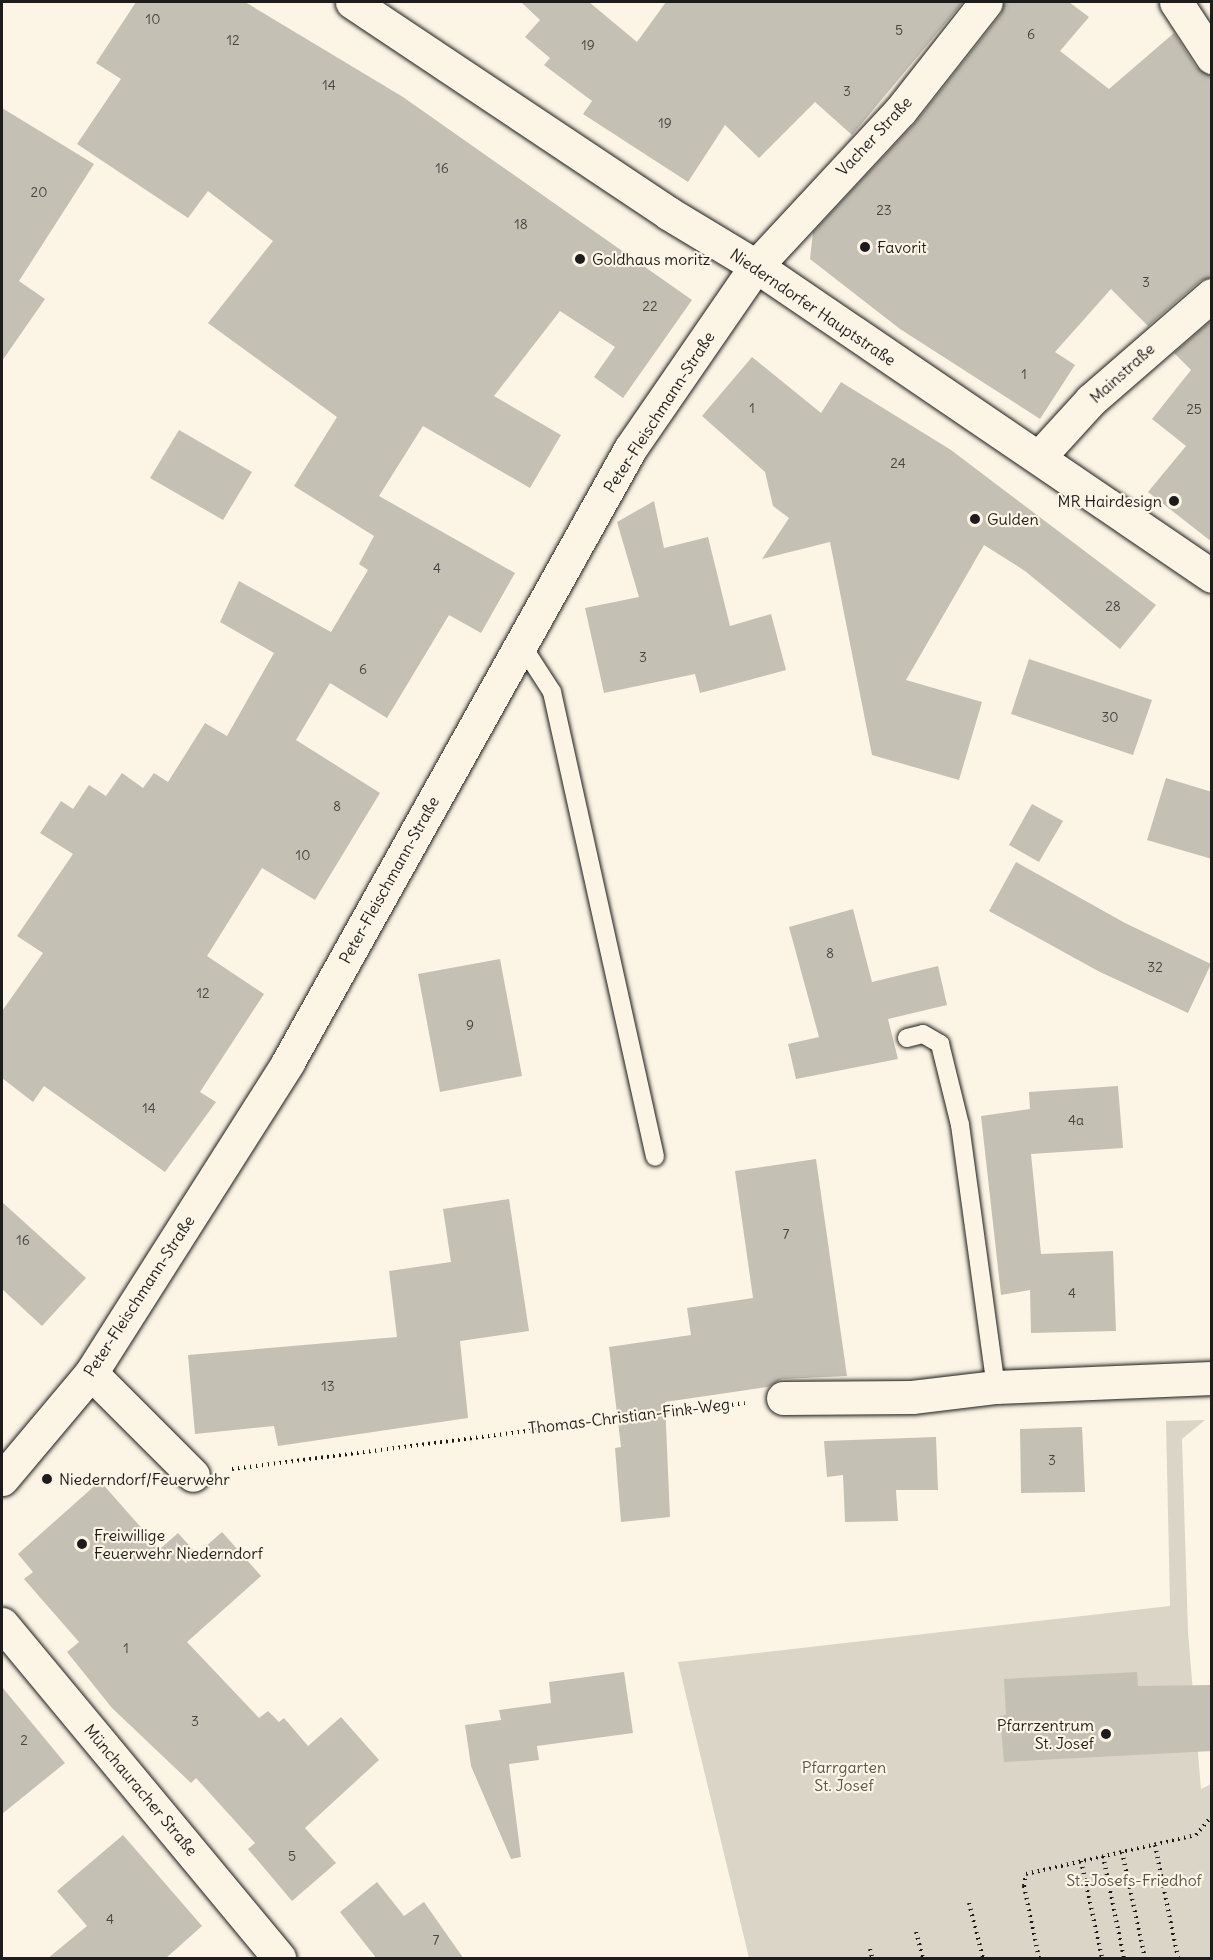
<!DOCTYPE html>
<html>
<head>
<meta charset="utf-8">
<style>
  body { margin:0 }
  #map { position:relative; width:1213px; height:1960px; overflow:hidden; background:#fcf5e5; font-family:Delius,sans-serif }
  div>[style] { position:absolute }
  .green>* { inset:0; background:#dbd5c8 }
  .building>* { inset:0; background:#c4c0b3 }
  .path>* { height:4px; margin-top:-2px; transform-origin:0; background:repeating-linear-gradient(90deg,#1c1c1c 0 1.5px,transparent 0 6px) }
  .roads { filter:drop-shadow(0 0 2px #1c1c1c) drop-shadow(0 0 2px #1c1c1c) }
  .service>* { height:18px; margin:-9px; padding:0 9px; transform-origin:9px; border-radius:9px; background:#fcf5e5 }
  .minor>* { height:33px; margin:-16.5px; padding:0 16.5px; transform-origin:16.5px; border-radius:16.5px; background:#fcf5e5 }
  .tertiary>* { height:33px; margin:-16.5px; padding:0 16.5px; transform-origin:16.5px; border-radius:16.5px; background:#fcf5e5 }
  .secondary>* { height:33px; margin:-16.5px; padding:0 16.5px; transform-origin:16.5px; border-radius:16.5px; background:#fcf5e5 }
  .dots>* { width:16px; height:16px; translate:-50% -50%; box-sizing:border-box; border:3px solid #fcf5e5; border-radius:50% }
  span { translate:-50% -50%; white-space:nowrap; text-align:center; line-height:1.15; -webkit-text-stroke:4.5px #fcf5e5; paint-order:stroke }
  .number-label { font-size:14px; color:#464542 }
  .number-label span { -webkit-text-stroke-width:0 }
  .street-label { font-size:16px; color:#1c1c1c }
  .poi-label { font-size:16px; color:#1c1c1c }
  .left { translate:0 -50%; text-align:left }
  .right { translate:-100% -50%; text-align:right }
  .park-label { font-size:16px; color:#555450 }
  .frame { position:absolute; inset:0; border:3px solid #1c1c1c; pointer-events:none }
</style>
</head>
<body>
<div id="map">
  <div class="green">
    <i style="clip-path:polygon(1205px 1420px,1182px 1439px,1188px 1632px,1201px 1789px,1211px 1784px,1211px 1958px,749px 1958px,678px 1662px,1170px 1606px,1166px 1421px)"></i>
  </div>
  <div class="building">
    <i style="clip-path:polygon(136px 2px,245px 2px,403px 97px,692px 300px,623px 398px,594px 377px,615px 347px,560px 311px,494px 396px,561px 435px,530px 488px,423px 426px,379px 496px,515px 573px,481px 633px,449px 615px,387px 718px,330px 683px,296px 740px,380px 793px,315px 900px,262px 868px,207px 956px,264px 994px,200px 1092px,216px 1102px,165px 1172px,44px 1086px,33px 1102px,2px 1078px,2px 1011px,43px 953px,17px 936px,73px 854px,40px 833px,61px 801px,73px 809px,89px 785px,106px 796px,122px 773px,143px 788px,154px 773px,168px 782px,205px 723px,227px 736px,274px 653px,220px 622px,239px 581px,331px 632px,368px 570px,359px 564px,374px 536px,294px 486px,337px 417px,208px 323px,273px 241px,208px 191px,188px 218px,77px 144px,121px 79px,96px 63px)"></i>
    <i style="clip-path:polygon(521px 2px,589px 2px,637px 42px,666px 2px,963px 2px,852px 135px,815px 102px,759px 158px,725px 125px,688px 182px,583px 114px,592px 101px,544px 65px,550px 58px,525px 37px,540px 20px)"></i>
    <i style="clip-path:polygon(1004px 2px,1069px 2px,1089px 17px,1060px 51px,1109px 89px,1174px 33px,1196px 67px,1212px 75px,1212px 277px,1200px 281px,1148px 326px,1111px 289px,1055px 352px,1075px 365px,1040px 419px,900px 329px,810px 259px,813px 232px,916px 122px,1001px 14px)"></i>
    <i style="clip-path:polygon(2px 108px,94px 164px,19px 281px,45px 299px,2px 361px)"></i>
    <i style="clip-path:polygon(1212px 320px,1212px 542px,1148px 492px,1186px 446px,1152px 419px,1191px 370px,1174px 353px)"></i>
    <i style="clip-path:polygon(752px 357px,821px 413px,841px 382px,951px 450px,1156px 605px,1120px 649px,1025px 571px,984px 545px,906px 680px,982px 702px,959px 780px,872px 755px,830px 542px,762px 559px,789px 518px,773px 506px,765px 472px,702px 416px)"></i>
    <i style="clip-path:polygon(179px 430px,252px 472px,223px 520px,150px 478px)"></i>
    <i style="clip-path:polygon(654px 501px,664px 548px,708px 537px,730px 626px,771px 614px,786px 670px,700px 693px,695px 674px,604px 693px,585px 608px,639px 597px,617px 522px)"></i>
    <i style="clip-path:polygon(1029px 659px,1152px 700px,1133px 755px,1011px 714px)"></i>
    <i style="clip-path:polygon(1166px 778px,1212px 792px,1212px 859px,1147px 840px)"></i>
    <i style="clip-path:polygon(1032px 804px,1063px 821px,1039px 862px,1009px 845px)"></i>
    <i style="clip-path:polygon(1016px 862px,1125px 923px,1211px 964px,1188px 1013px,1098px 971px,989px 911px)"></i>
    <i style="clip-path:polygon(853px 909px,872px 982px,938px 966px,947px 1005px,888px 1019px,898px 1059px,796px 1079px,788px 1044px,819px 1037px,789px 927px)"></i>
    <i style="clip-path:polygon(500px 959px,522px 1076px,440px 1092px,418px 974px)"></i>
    <i style="clip-path:polygon(1118px 1086px,1123px 1148px,1031px 1154px,1041px 1254px,1113px 1251px,1116px 1331px,1031px 1333px,1030px 1290px,1001px 1295px,981px 1116px,1030px 1109px,1029px 1092px)"></i>
    <i style="clip-path:polygon(816px 1159px,847px 1376px,782px 1379px,768px 1387px,665px 1402px,670px 1517px,621px 1522px,615px 1448px,621px 1447px,609px 1347px,691px 1335px,687px 1308px,753px 1298px,735px 1171px)"></i>
    <i style="clip-path:polygon(509px 1199px,529px 1331px,460px 1341px,468px 1418px,278px 1446px,274px 1426px,195px 1434px,188px 1355px,397px 1337px,389px 1271px,451px 1262px,443px 1209px)"></i>
    <i style="clip-path:polygon(2px 1202px,86px 1278px,42px 1326px,2px 1289px)"></i>
    <i style="clip-path:polygon(1082px 1427px,1085px 1492px,1021px 1493px,1020px 1429px)"></i>
    <i style="clip-path:polygon(936px 1437px,938px 1490px,896px 1490px,898px 1521px,845px 1522px,843px 1475px,827px 1477px,824px 1441px)"></i>
    <i style="clip-path:polygon(100px 1481px,160px 1549px,178px 1533px,197px 1554px,222px 1532px,261px 1576px,187px 1642px,259px 1718px,268px 1711px,279px 1722px,284px 1718px,308px 1746px,341px 1717px,379px 1760px,305px 1828px,336px 1863px,292px 1901px,248px 1849px,255px 1843px,196px 1778px,191px 1783px,112px 1708px,67px 1652px,79px 1642px,24px 1579px,33px 1572px,18px 1554px)"></i>
    <i style="clip-path:polygon(624px 1672px,633px 1733px,537px 1746px,539px 1760px,509px 1764px,521px 1857px,511px 1859px,471px 1766px,465px 1725px,501px 1720px,499px 1710px,551px 1703px,549px 1682px)"></i>
    <i style="clip-path:polygon(1137px 1672px,1138px 1686px,1212px 1685px,1212px 1751px,1004px 1762px,1000px 1716px,1006px 1715px,1004px 1679px)"></i>
    <i style="clip-path:polygon(2px 1687px,65px 1763px,2px 1814px)"></i>
    <i style="clip-path:polygon(123px 1835px,202px 1926px,165px 1959px,47px 1959px,87px 1926px,57px 1891px)"></i>
    <i style="clip-path:polygon(377px 1882px,404px 1916px,424px 1902px,464px 1959px,377px 1959px,340px 1912px)"></i>
  </div>
  <div class="path">
    <i style="left:232px;top:1469px;width:517px;rotate:-7.33deg"></i>
    <i style="left:1155px;top:1845px;width:115px;rotate:78.5deg"></i>
    <i style="left:1122px;top:1852px;width:108px;rotate:77.8deg"></i>
    <i style="left:1103px;top:1856px;width:104px;rotate:78.4deg"></i>
    <i style="left:1081px;top:1861px;width:99px;rotate:77.8deg"></i>
    <i style="left:969px;top:1903px;width:57px;rotate:75.7deg"></i>
    <i style="left:916px;top:1932px;width:27px;rotate:75deg"></i>
    <i style="left:870px;top:1949px;width:9px;rotate:77deg"></i>
    <i style="left:1039px;top:1958px;width:74px;rotate:-101.8deg"></i>
    <i style="left:1024px;top:1886px;width:12px;rotate:-81deg"></i>
    <i style="left:1026px;top:1874px;width:174px;rotate:-12.9deg"></i>
    <i style="left:1196px;top:1835px;width:25px;rotate:-50deg"></i>
  </div>
  <div class="roads">
    <div class="service">
      <i style="left:521px;top:644px;width:57px;rotate:57.1deg"></i>
      <i style="left:552px;top:692px;width:476px;rotate:77.5deg"></i>
      <i style="left:907px;top:1038px;width:16px;rotate:-14deg"></i>
      <i style="left:923px;top:1034px;width:20px;rotate:30deg"></i>
      <i style="left:940px;top:1044px;width:83px;rotate:76.1deg"></i>
      <i style="left:960px;top:1125px;width:264px;rotate:82.2deg"></i>
    </div>
    <div class="minor">
      <i style="left:1176px;top:2px;width:66px;rotate:56.8deg"></i>
      <i style="left:1039px;top:457px;width:77px;rotate:-47.6deg"></i>
      <i style="left:1091px;top:400px;width:160px;rotate:-41deg"></i>
      <i style="left:91px;top:1373px;width:144px;rotate:45deg"></i>
      <i style="left:783px;top:1398px;width:129px;rotate:-0.4deg"></i>
      <i style="left:912px;top:1397px;width:85px;rotate:-6.8deg"></i>
      <i style="left:996px;top:1387px;width:216px;rotate:-2.4deg"></i>
      <i style="left:2px;top:1624px;width:434px;rotate:50.3deg"></i>
    </div>
    <div class="tertiary">
      <i style="left:2px;top:1479px;width:138px;rotate:-50deg"></i>
      <i style="left:91px;top:1373px;width:368px;rotate:-57.6deg"></i>
      <i style="left:288px;top:1062px;width:702px;rotate:-60.84deg"></i>
      <i style="left:630px;top:449px;width:222px;rotate:-55.5deg"></i>
      <i style="left:756px;top:266px;width:551px;rotate:34.21deg"></i>
    </div>
    <div class="secondary">
      <i style="left:352px;top:2px;width:380px;rotate:33.7deg"></i>
      <i style="left:668px;top:213px;width:103px;rotate:31.1deg"></i>
      <i style="left:756px;top:266px;width:213px;rotate:-47.1deg"></i>
      <i style="left:901px;top:110px;width:137px;rotate:-51.8deg"></i>
    </div>
  </div>
  <div class="dots">
    <i style="left:865px;top:247px;background:#1c1c1c"></i>
    <i style="left:580px;top:259px;background:#1c1c1c"></i>
    <i style="left:1174px;top:501px;background:#1c1c1c"></i>
    <i style="left:975px;top:519px;background:#1c1c1c"></i>
    <i style="left:47px;top:1479px;background:#1c1c1c"></i>
    <i style="left:82px;top:1544px;background:#1c1c1c"></i>
    <i style="left:1106px;top:1734px;background:#1c1c1c"></i>
  </div>
  <div class="number-label">
    <span style="left:153px;top:19px">10</span>
    <span style="left:899px;top:30px">5</span>
    <span style="left:1031px;top:34px">6</span>
    <span style="left:233px;top:40px">12</span>
    <span style="left:588px;top:45px">19</span>
    <span style="left:329px;top:85px">14</span>
    <span style="left:847px;top:91px">3</span>
    <span style="left:665px;top:123px">19</span>
    <span style="left:442px;top:168px">16</span>
    <span style="left:39px;top:192px">20</span>
    <span style="left:884px;top:210px">23</span>
    <span style="left:521px;top:224px">18</span>
    <span style="left:1146px;top:282px">3</span>
    <span style="left:650px;top:306px">22</span>
    <span style="left:1024px;top:374px">1</span>
    <span style="left:752px;top:408px">1</span>
    <span style="left:1194px;top:409px">25</span>
    <span style="left:898px;top:463px">24</span>
    <span style="left:437px;top:568px">4</span>
    <span style="left:1113px;top:606px">28</span>
    <span style="left:643px;top:657px">3</span>
    <span style="left:363px;top:669px">6</span>
    <span style="left:1110px;top:717px">30</span>
    <span style="left:337px;top:806px">8</span>
    <span style="left:303px;top:855px">10</span>
    <span style="left:830px;top:953px">8</span>
    <span style="left:1155px;top:967px">32</span>
    <span style="left:203px;top:993px">12</span>
    <span style="left:470px;top:1025px">9</span>
    <span style="left:149px;top:1108px">14</span>
    <span style="left:1076px;top:1120px">4a</span>
    <span style="left:786px;top:1234px">7</span>
    <span style="left:23px;top:1240px">16</span>
    <span style="left:1072px;top:1293px">4</span>
    <span style="left:328px;top:1386px">13</span>
    <span style="left:1052px;top:1460px">3</span>
    <span style="left:126px;top:1648px">1</span>
    <span style="left:195px;top:1721px">3</span>
    <span style="left:24px;top:1740px">2</span>
    <span style="left:292px;top:1856px">5</span>
    <span style="left:110px;top:1919px">4</span>
    <span style="left:436px;top:1940px">7</span>
  </div>
  <div class="street-label">
    <span style="left:874px;top:136px;rotate:-47deg">Vacher Straße</span>
    <span style="left:813px;top:307px;rotate:34deg">Niederndorfer Hauptstraße</span>
    <span style="left:1122px;top:373px;rotate:-42deg">Mainstraße</span>
    <span style="left:659px;top:412px;rotate:-57deg">Peter-Fleischmann-Straße</span>
    <span style="left:389px;top:880px;rotate:-61deg">Peter-Fleischmann-Straße</span>
    <span style="left:139px;top:1296px;rotate:-57deg">Peter-Fleischmann-Straße</span>
    <span style="left:629px;top:1416px;rotate:-7deg">Thomas-Christian-Fink-Weg</span>
    <span style="left:141px;top:1790px;rotate:50deg">Münchauracher Straße</span>
  </div>
  <div class="poi-label">
    <span class="left" style="left:877px;top:247px">Favorit</span>
    <span class="left" style="left:592px;top:259px">Goldhaus moritz</span>
    <span class="right" style="left:1162px;top:501px">MR Hairdesign</span>
    <span class="left" style="left:987px;top:519px">Gulden</span>
    <span class="left" style="left:59px;top:1479px">Niederndorf/Feuerwehr</span>
    <span class="left" style="left:94px;top:1544px">Freiwillige<br>Feuerwehr Niederndorf</span>
    <span class="right" style="left:1094px;top:1734px">Pfarrzentrum<br>St. Josef</span>
  </div>
  <div class="park-label">
    <span style="left:844px;top:1776px">Pfarrgarten<br>St. Josef</span>
    <span style="left:1134px;top:1880px">St.-Josefs-Friedhof</span>
  </div>
  <div class="frame"></div>
</div>
</body>
</html>
